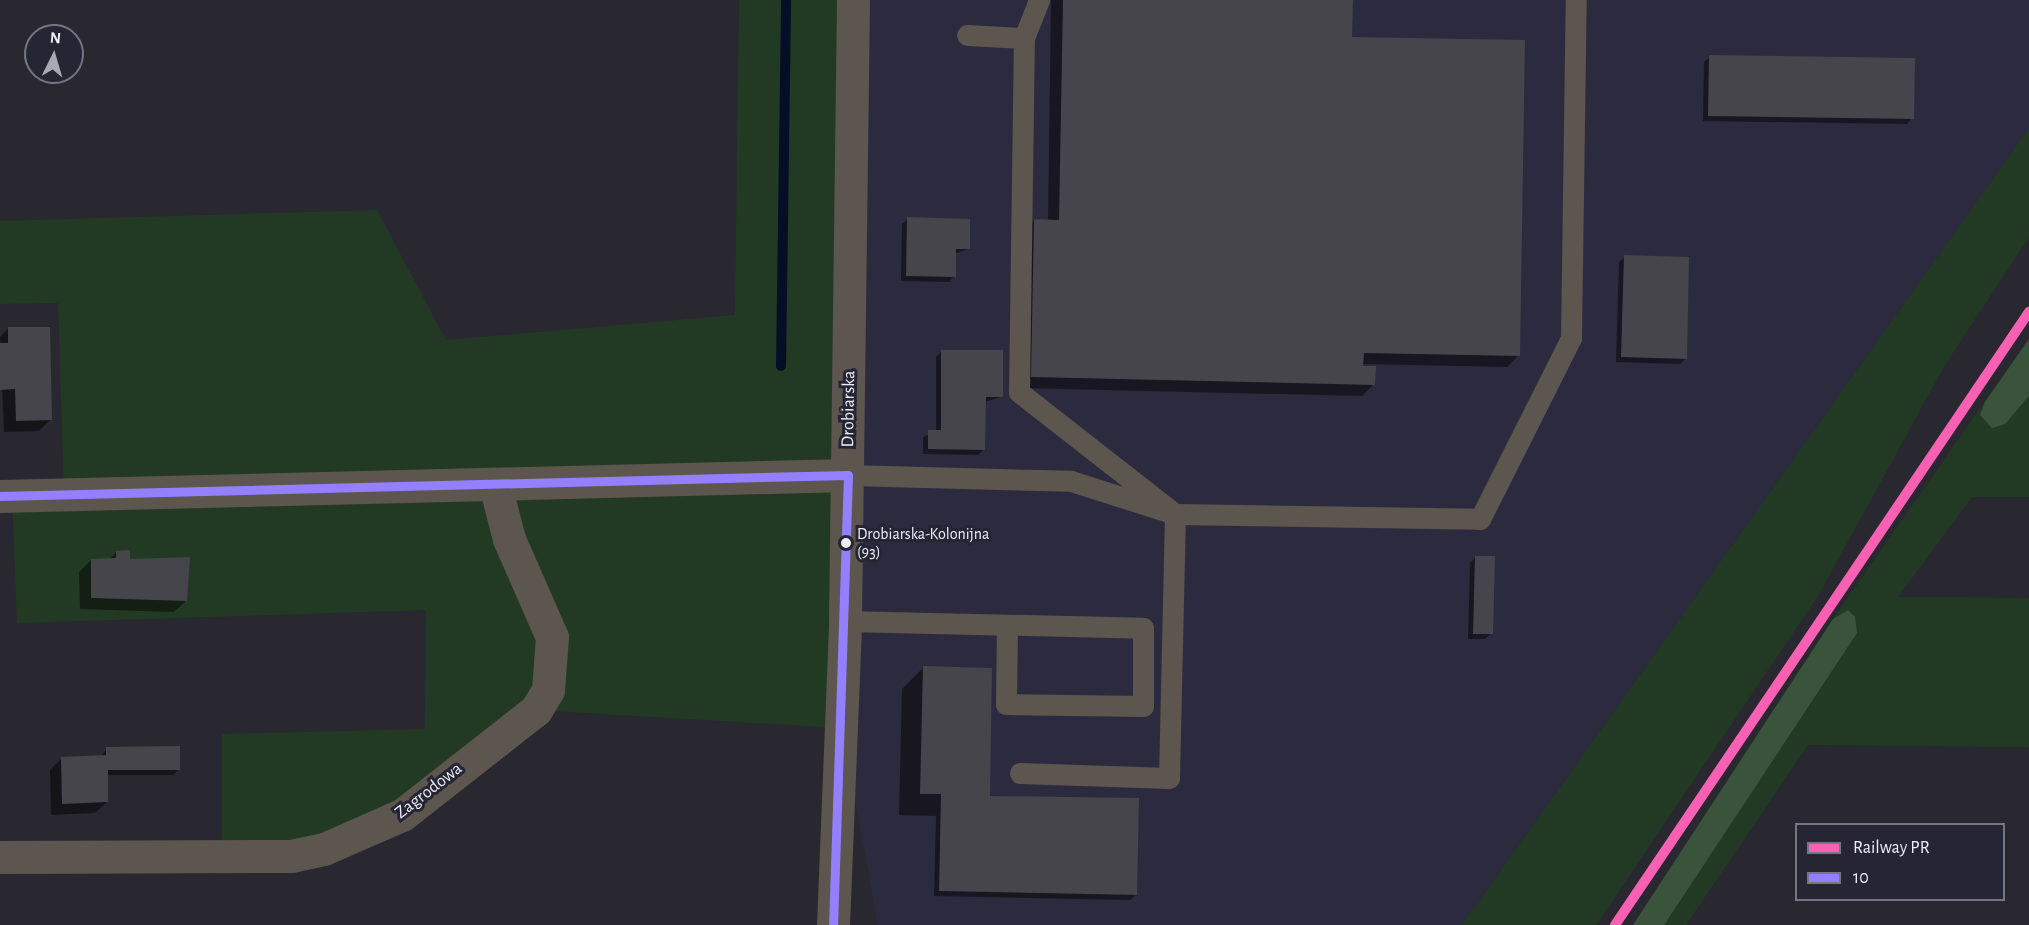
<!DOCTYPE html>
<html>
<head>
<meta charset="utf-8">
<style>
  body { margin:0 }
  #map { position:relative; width:2029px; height:925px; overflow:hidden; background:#292830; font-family:"Alegreya Sans",sans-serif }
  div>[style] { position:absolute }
  .built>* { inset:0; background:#2c2a3e }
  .green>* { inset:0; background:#223a23 }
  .forest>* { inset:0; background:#3a543b }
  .shadow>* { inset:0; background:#0007 }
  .stream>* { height:10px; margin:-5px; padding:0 5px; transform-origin:5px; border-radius:5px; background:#040f27 }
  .building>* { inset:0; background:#46454c }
  .service>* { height:21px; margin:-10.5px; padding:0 10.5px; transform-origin:10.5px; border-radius:10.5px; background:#5c564f }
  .minor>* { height:33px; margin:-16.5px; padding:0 16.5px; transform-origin:16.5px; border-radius:16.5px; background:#5c564f }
  .bus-1>* { height:9px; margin:-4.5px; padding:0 4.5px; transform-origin:4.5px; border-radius:4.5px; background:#9480ff }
  .rail-1>* { height:10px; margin:-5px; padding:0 5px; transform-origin:5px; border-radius:5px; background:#f860b3 }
  .dots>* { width:16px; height:16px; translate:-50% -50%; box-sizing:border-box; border:3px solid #262534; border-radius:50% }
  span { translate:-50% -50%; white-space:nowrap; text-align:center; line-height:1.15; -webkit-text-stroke:6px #262534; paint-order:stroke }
  .bus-label { font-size:16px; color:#ededf8 }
  .left { translate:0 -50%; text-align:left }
  .street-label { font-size:18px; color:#ededf8 }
  .legend { position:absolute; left:1795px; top:823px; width:210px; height:78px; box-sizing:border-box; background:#262534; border:2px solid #767582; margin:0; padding:8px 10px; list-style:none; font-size:18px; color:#ededf8 }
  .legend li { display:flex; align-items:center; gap:12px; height:30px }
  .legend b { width:30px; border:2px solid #767582 }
  .north { position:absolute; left:24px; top:24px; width:60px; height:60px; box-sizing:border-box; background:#262534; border:2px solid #767582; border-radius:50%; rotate:5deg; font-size:16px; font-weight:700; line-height:24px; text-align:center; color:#ededf8 }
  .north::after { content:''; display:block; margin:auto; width:21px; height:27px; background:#a8a8b2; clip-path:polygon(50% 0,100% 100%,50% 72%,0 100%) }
</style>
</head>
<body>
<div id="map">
  <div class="built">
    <i style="clip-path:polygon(853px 0,2029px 0,2029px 128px,1462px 925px,878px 925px,842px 728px)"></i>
  </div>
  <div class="green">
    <i style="clip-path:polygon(739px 0,853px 0,842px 728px,536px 710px,324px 849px,222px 845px,222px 734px,425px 729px,426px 610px,17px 623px,12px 495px,64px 494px,58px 303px,0 304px,0 221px,377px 210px,446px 340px,735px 315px)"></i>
    <i style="clip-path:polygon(2029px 128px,2029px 237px,1945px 365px,1818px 596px,1596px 925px,1462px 925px)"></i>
    <i style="clip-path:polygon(2029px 338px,2029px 497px,1972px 497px,1898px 597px,2029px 598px,2029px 747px,1808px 745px,1686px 925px,1633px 925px,1833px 619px)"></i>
  </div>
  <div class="forest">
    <i style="clip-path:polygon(2029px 339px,2029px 396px,2005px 424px,1992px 428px,1980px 415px,1985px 402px)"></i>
    <i style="clip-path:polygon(1848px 610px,1855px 617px,1857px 633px,1664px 925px,1633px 925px,1833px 619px)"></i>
  </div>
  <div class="shadow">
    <i style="clip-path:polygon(1051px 0,1351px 0,1351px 38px,1519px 355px,1507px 367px,1361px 364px,1374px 384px,1362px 396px,1020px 388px,1022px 232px,1034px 221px,1048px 221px)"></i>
    <i style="clip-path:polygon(1710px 57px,1912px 118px,1907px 124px,1703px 121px,1704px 62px)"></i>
    <i style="clip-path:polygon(908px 219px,968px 249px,954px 254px,954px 276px,949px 282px,901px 281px,902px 224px)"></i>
    <i style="clip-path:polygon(1625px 257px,1686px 358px,1680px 364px,1616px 362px,1619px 262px)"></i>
    <i style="clip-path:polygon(9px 328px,50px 420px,39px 431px,4px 432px,0 337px)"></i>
    <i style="clip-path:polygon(942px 351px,1001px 397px,985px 402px,984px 449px,978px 455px,923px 454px,923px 437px,936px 432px,936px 357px)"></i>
    <i style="clip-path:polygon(116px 552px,128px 560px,186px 601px,174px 612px,80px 609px,79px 572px,91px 560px,109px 560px)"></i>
    <i style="clip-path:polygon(1476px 557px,1491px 633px,1485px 639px,1468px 639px,1470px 563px)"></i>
    <i style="clip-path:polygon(923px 668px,989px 797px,1136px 895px,1130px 900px,934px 896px,936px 816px,899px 815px,902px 689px)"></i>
    <i style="clip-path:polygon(107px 748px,179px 769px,173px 775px,107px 775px,107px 802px,95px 813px,51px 815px,50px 770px,62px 758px,101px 757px)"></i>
  </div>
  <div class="stream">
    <i style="left:781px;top:366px;width:366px;rotate:-89.2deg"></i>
  </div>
  <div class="building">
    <i style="clip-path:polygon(1063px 0,1353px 0,1352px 37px,1525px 40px,1520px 356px,1364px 353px,1363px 366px,1376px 366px,1375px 385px,1031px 377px,1034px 219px,1059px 220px)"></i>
    <i style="clip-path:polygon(1709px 55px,1915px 58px,1914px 119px,1708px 116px)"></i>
    <i style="clip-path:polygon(907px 217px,970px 219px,970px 249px,956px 249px,956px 277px,906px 276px)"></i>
    <i style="clip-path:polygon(1624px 255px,1689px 257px,1687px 359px,1621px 357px)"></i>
    <i style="clip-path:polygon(8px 327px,50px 327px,52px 420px,16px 421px,15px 389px,0 390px,0 343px,8px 343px)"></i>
    <i style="clip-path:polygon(941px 350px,1003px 350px,1003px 397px,986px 397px,985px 450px,928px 449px,928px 430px,941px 430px)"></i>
    <i style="clip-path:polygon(130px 550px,130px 559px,190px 557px,187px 601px,91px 598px,91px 559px,116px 558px,116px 551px)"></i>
    <i style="clip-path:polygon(1475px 556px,1495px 556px,1493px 634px,1473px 634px)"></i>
    <i style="clip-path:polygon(923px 666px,992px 668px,990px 796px,1139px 798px,1137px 895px,939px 891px,941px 794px,920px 794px)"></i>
    <i style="clip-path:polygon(180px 746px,180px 770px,108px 770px,108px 802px,62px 804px,61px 757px,106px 755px,106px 747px)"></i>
  </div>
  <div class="service">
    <i style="left:967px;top:35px;width:57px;rotate:3deg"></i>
    <i style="left:848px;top:475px;width:223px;rotate:1.5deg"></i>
    <i style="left:1071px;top:481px;width:109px;rotate:17.6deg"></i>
    <i style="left:1175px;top:514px;width:305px;rotate:0.9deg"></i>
    <i style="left:1480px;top:519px;width:203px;rotate:-63.3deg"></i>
    <i style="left:1571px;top:338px;width:338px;rotate:-89.2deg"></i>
    <i style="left:845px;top:621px;width:298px;rotate:1.3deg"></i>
    <i style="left:1143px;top:628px;width:78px;rotate:90deg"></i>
    <i style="left:1143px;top:706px;width:137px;rotate:-179.2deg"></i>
    <i style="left:1006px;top:704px;width:79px;rotate:-89.3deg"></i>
    <i style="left:1020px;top:773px;width:149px;rotate:1.9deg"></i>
    <i style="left:1169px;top:778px;width:264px;rotate:-88.7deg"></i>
    <i style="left:1175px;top:514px;width:198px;rotate:-142deg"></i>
    <i style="left:1019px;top:392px;width:354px;rotate:-89.2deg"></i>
    <i style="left:1024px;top:38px;width:41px;rotate:-68.5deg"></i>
  </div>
  <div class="minor">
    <i style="left:0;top:496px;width:848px;rotate:-1.42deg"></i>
    <i style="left:0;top:857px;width:291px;rotate:-0.2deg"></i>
    <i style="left:291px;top:856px;width:34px;rotate:-12deg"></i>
    <i style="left:324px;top:849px;width:85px;rotate:-23.6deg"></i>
    <i style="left:402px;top:815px;width:170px;rotate:-38.1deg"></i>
    <i style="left:536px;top:710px;width:23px;rotate:-59deg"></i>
    <i style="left:548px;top:690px;width:53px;rotate:-85.7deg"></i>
    <i style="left:552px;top:637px;width:107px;rotate:-113.7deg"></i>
    <i style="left:509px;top:539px;width:56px;rotate:-104.5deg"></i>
    <i style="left:833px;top:925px;width:304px;rotate:-87.7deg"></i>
    <i style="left:845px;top:621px;width:621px;rotate:-89.26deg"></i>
  </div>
  <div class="bus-1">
    <i style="left:0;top:496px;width:848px;rotate:-1.42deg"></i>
    <i style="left:848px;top:475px;width:450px;rotate:91.9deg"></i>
  </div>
  <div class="rail-1">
    <i style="left:1615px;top:925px;width:740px;rotate:-55.97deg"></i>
  </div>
  <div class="dots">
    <i style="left:846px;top:543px;background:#ededf8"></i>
  </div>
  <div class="bus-label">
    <span class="left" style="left:857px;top:543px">Drobiarska-Kolonijna<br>(93)</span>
  </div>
  <div class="street-label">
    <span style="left:849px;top:409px;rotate:-89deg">Drobiarska</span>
    <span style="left:429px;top:791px;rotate:-38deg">Zagrodowa</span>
  </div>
  <ul class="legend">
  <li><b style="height:8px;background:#f860b3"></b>Railway PR</li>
  <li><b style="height:8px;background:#9480ff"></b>10</li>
  </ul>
  <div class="north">N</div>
</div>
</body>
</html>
